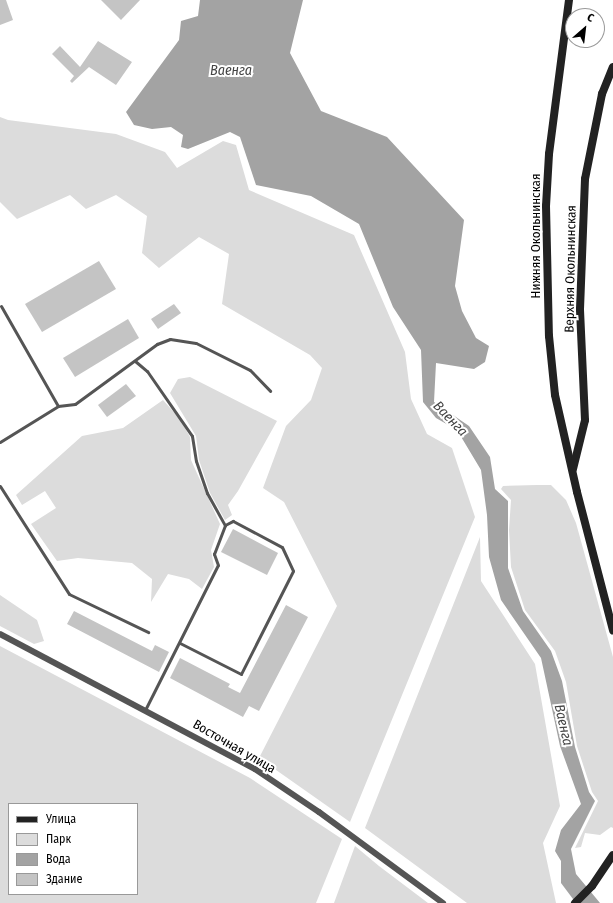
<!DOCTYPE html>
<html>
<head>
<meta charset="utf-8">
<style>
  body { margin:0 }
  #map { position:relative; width:613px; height:903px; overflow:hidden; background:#fff; font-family:"Fira Sans Condensed",sans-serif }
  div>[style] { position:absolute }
  .green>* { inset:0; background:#dcdcdc }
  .water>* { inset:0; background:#a3a3a3 }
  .building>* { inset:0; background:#c4c4c4 }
  .lane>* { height:3px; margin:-1.5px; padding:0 1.5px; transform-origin:1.5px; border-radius:1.5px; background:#555 }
  .street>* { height:6px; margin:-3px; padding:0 3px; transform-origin:3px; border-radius:3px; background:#555 }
  .secondary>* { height:8px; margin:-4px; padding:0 4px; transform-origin:4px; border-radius:4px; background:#222 }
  span { translate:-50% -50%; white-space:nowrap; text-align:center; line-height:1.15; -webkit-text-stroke:4px #fff; paint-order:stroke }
  .street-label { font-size:13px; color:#000 }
  .water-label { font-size:14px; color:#444; font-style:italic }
  .legend { position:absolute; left:8px; top:803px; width:130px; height:92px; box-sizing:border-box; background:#fff; border:1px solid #999; margin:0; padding:5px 7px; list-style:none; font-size:12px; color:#000 }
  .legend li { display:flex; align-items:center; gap:8px; height:20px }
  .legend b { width:20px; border:1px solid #999 }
  .north { position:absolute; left:565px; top:8px; width:40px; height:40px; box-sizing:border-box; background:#fff; border:1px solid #999; border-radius:50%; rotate:28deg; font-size:11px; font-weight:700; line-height:16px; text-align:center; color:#000 }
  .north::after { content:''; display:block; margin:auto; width:14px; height:18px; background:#000; clip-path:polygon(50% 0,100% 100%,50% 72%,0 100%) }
</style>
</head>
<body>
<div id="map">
  <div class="green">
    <i style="clip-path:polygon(0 117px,8px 120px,116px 134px,165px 152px,177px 168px,223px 141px,236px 145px,249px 190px,354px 235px,405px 352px,411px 399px,427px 434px,452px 448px,475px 517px,350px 822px,259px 758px,337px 606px,284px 502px,263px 488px,286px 426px,311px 400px,322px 368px,310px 355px,222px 304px,229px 254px,199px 237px,159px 268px,142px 253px,147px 216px,116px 195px,86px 209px,70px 195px,17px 219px,0 202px)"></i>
    <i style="clip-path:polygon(190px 377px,277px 421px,238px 491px,228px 505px,232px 515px,225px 520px,210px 493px,199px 460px,196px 436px,170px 393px,178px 379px)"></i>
    <i style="clip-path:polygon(163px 400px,180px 419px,190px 437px,191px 460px,220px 524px,211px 550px,214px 567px,202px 589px,189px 579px,168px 574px,151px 602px,152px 579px,132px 563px,78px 558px,57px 561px,31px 524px,56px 508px,45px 491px,22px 505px,16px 495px,82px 436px,123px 428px)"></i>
    <i style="clip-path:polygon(537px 485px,551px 485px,566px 500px,576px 523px,613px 657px,613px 828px,611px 827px,600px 835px,585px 833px,581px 847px,575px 848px,598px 801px,592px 792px,577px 746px,566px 682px,555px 651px,525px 610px,511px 567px,509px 530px,511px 500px,501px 489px,503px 486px)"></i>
    <i style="clip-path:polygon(480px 537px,481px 581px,535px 664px,560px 806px,543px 843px,556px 903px,467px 903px,365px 828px)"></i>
    <i style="clip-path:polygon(0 595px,37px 620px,44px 641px,34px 644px,0 626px)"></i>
    <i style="clip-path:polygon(evenodd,0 646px,250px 778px,342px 839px,316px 903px,0 903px,0 646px,9px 804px,137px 804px,137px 894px,9px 894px,9px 804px)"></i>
    <i style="clip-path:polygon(355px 846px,379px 866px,428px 903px,334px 903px)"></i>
  </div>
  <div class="water">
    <i style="clip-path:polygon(200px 0,303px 0,290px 53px,321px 111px,387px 137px,464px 220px,455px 286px,462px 311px,476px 338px,489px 346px,485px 362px,474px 369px,436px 363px,434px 402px,469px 426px,490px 457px,495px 489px,508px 501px,508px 568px,523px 611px,551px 651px,562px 681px,575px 747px,589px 792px,595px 801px,571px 849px,576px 874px,600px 903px,576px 903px,561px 883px,561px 861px,555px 851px,561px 830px,581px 804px,560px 746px,541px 658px,501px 600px,489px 557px,487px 515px,481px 470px,457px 430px,436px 418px,423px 402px,421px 350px,393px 307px,359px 224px,311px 196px,256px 185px,240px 137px,230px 132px,188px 149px,181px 147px,183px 135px,171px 127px,152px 129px,134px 125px,126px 112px,179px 40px,181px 21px,198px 16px)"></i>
  </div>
  <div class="building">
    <i style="clip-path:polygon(0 0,6px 0,13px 20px,0 25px)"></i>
    <i style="clip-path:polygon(101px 0,140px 0,121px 20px)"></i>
    <i style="clip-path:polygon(98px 41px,132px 62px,116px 85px,89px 67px,72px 83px,70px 81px,74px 76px,52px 54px,60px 46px,80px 67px)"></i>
    <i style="clip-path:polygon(99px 261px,116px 289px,42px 332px,25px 304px)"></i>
    <i style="clip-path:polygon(174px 304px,181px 313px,158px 329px,151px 319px)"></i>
    <i style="clip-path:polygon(128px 319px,139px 338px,75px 377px,63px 358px)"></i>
    <i style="clip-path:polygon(126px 384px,136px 396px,107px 417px,98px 405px)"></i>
    <i style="clip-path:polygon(233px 529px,278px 553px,267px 575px,221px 552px)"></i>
    <i style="clip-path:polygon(286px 605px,308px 617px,259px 711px,249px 706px,243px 717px,170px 678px,180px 658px,230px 684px,228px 687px,240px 693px)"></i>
    <i style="clip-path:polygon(74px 611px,152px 651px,155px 645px,169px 652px,159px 672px,67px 624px)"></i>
  </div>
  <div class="lane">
    <i style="left:135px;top:361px;width:16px;rotate:40deg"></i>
    <i style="left:147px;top:371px;width:79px;rotate:55.3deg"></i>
    <i style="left:192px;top:436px;width:25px;rotate:81deg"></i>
    <i style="left:196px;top:461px;width:34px;rotate:71deg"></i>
    <i style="left:207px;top:493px;width:37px;rotate:61deg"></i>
    <i style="left:58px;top:406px;width:17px;rotate:-7deg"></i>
    <i style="left:75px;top:404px;width:102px;rotate:-36.2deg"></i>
    <i style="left:157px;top:344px;width:14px;rotate:-21deg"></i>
    <i style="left:170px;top:339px;width:26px;rotate:9deg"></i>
    <i style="left:196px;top:343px;width:60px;rotate:26.6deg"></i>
    <i style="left:250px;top:370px;width:29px;rotate:46deg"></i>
    <i style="left:0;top:442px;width:68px;rotate:-31.8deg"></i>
    <i style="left:58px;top:406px;width:115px;rotate:-119.7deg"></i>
    <i style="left:0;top:486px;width:128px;rotate:57.4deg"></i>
    <i style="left:69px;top:594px;width:88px;rotate:25.7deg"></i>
    <i style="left:145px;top:710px;width:162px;rotate:-63.3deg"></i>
    <i style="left:218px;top:565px;width:12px;rotate:-110deg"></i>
    <i style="left:214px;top:554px;width:31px;rotate:-69deg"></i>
    <i style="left:225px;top:525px;width:9px;rotate:-27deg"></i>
    <i style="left:233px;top:521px;width:55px;rotate:28deg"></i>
    <i style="left:282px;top:547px;width:26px;rotate:65deg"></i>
    <i style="left:293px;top:571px;width:115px;rotate:116.8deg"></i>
    <i style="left:241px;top:674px;width:68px;rotate:-153.1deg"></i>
  </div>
  <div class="street">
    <i style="left:0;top:634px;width:289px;rotate:27.9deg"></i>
    <i style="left:255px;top:769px;width:77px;rotate:33.9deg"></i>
    <i style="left:319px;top:812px;width:154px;rotate:36.3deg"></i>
  </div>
  <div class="secondary">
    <i style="left:569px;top:0;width:155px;rotate:97.4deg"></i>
    <i style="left:549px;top:154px;width:52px;rotate:93.3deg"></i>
    <i style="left:546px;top:206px;width:130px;rotate:88.7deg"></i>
    <i style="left:549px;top:336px;width:59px;rotate:84.2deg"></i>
    <i style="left:555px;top:395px;width:99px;rotate:77.2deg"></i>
    <i style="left:577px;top:492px;width:143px;rotate:75.4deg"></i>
    <i style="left:573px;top:469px;width:50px;rotate:-76.2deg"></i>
    <i style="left:585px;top:420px;width:111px;rotate:-92.6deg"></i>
    <i style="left:580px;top:309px;width:130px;rotate:-87.8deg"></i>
    <i style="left:585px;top:179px;width:87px;rotate:-78.7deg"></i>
    <i style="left:602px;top:94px;width:29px;rotate:-68deg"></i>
    <i style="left:575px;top:903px;width:24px;rotate:-45deg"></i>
    <i style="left:592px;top:886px;width:37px;rotate:-56deg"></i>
  </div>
  <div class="street-label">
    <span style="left:536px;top:236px;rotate:-90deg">Нижняя Окольнинская</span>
    <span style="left:571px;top:269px;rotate:-89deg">Верхняя Окольнинская</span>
    <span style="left:234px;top:747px;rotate:30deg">Восточная улица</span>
  </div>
  <div class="water-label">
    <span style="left:231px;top:71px">Ваенга</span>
    <span style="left:450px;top:419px;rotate:46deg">Ваенга</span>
    <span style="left:563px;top:725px;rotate:77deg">Ваенга</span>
  </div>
  <ul class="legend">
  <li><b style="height:5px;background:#222"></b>Улица</li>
  <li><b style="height:11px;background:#dcdcdc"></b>Парк</li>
  <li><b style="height:11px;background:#a3a3a3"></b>Вода</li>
  <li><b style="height:11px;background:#c4c4c4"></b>Здание</li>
  </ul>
  <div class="north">С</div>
</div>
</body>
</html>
